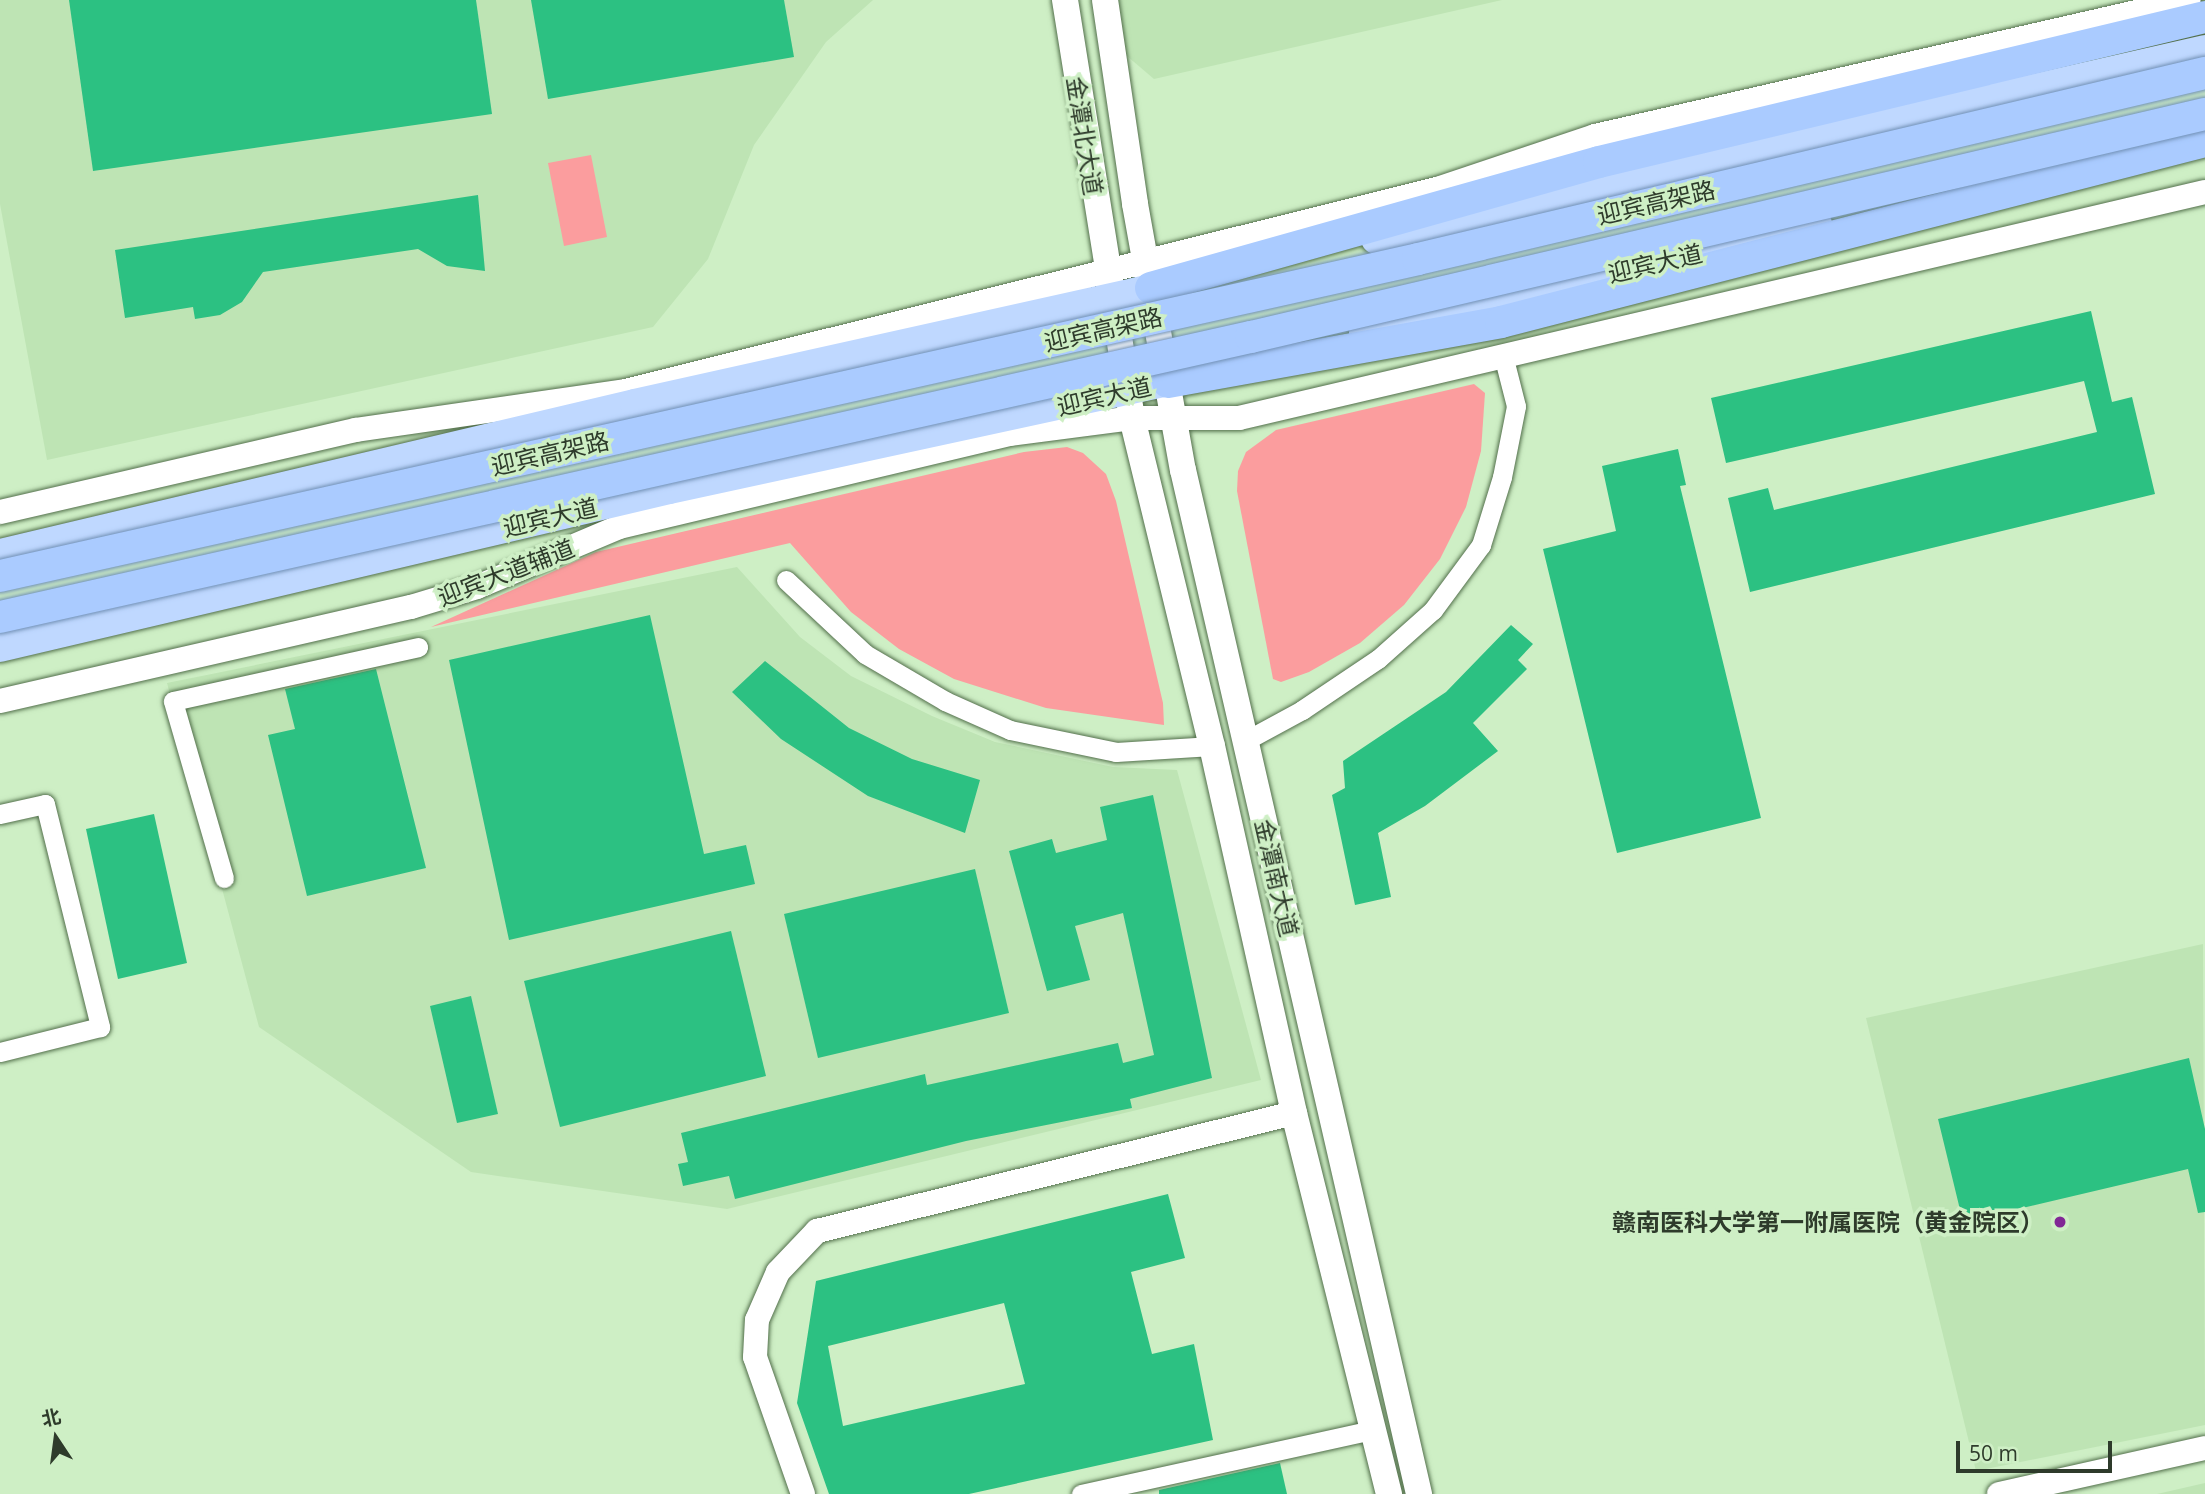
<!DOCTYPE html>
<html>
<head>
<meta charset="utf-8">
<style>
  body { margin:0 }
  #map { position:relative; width:2205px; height:1494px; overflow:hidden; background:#ceefc5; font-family:"Open Sans","Noto Sans SC",sans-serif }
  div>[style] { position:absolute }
  .built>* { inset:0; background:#bee4b4 }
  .green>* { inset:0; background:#fb9d9e }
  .building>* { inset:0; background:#2cc182 }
  .roads { filter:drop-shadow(0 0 2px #526f4b) drop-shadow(0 0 2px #526f4b) }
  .minor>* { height:19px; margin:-9.5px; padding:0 9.5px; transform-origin:9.5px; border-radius:9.5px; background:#fff }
  .tertiary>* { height:24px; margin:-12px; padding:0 12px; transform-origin:12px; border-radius:12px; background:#fff }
  .secondary>* { height:26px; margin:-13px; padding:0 13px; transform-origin:13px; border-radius:13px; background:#fff }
  .primary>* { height:30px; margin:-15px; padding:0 15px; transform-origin:15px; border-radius:15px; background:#bfd8ff }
  .trunk>* { height:32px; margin:-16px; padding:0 16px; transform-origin:16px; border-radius:16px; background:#aacbff }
  .bridges { filter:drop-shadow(0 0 2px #7190b5) drop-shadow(0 0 2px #7190b5) }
  .trunk-bridge>* { height:32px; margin:-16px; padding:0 16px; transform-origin:16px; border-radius:16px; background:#aacbff }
  .dots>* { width:19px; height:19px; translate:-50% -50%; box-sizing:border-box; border:4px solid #ceefc5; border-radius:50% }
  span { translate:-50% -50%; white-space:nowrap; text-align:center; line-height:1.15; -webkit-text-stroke:7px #ceefc5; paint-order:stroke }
  .street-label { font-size:24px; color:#2e3b2b }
  .poi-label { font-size:24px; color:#2e3b2b; font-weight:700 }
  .right { translate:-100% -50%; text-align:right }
  .north { position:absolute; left:21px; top:1403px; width:70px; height:70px; -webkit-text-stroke:5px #ceefc5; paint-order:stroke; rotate:347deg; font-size:19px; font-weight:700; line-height:28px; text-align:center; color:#2e3b2b }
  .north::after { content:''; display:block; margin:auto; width:24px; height:32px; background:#2e3b2b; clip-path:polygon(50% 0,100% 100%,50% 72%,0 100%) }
  .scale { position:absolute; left:1956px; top:1441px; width:156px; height:32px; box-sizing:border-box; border:4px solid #2e3b2b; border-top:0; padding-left:9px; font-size:21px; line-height:24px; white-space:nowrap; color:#2e3b2b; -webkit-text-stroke:5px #ceefc5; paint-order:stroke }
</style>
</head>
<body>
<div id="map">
  <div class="built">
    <i style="clip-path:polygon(0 0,873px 0,826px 42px,754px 145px,708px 259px,653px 327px,47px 460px,0 204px)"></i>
    <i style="clip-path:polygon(1115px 0,1502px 0,1154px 79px,1120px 50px)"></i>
    <i style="clip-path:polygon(737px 567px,800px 637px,851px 676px,932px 716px,995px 742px,1113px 767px,1177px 770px,1261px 1080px,727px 1209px,471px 1172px,259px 1027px,167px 683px)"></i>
    <i style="clip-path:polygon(2203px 944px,2205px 1425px,1976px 1471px,1866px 1018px)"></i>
    <i style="clip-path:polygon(2205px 1483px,2205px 1494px,2157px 1494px)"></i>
  </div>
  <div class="green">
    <i style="clip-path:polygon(591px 155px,607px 237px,564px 246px,548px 163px)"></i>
    <i style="clip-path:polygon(1474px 384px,1485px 393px,1481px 451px,1466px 507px,1440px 559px,1404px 605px,1360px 643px,1309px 672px,1281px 682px,1273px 679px,1237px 491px,1238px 471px,1246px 452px,1276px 430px)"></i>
    <i style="clip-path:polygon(1067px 447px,1083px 453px,1106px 474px,1116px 501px,1163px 703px,1164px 725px,1046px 708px,954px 679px,899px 649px,851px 612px,790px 543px,431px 627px,596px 552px,1024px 452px)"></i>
  </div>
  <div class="building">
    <i style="clip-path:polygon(69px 0,476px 0,492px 114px,93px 171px)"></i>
    <i style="clip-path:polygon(531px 0,784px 0,794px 57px,548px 99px)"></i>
    <i style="clip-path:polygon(478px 195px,485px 271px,447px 266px,418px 249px,263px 272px,242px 302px,220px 315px,195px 319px,193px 307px,125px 318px,115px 250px)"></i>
    <i style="clip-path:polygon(2091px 311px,2112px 402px,2132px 397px,2155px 494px,1750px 592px,1728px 498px,1768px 488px,1774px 510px,2097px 432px,2084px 381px,1726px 463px,1711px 398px)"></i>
    <i style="clip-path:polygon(1678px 449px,1686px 485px,1680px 486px,1761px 818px,1617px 853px,1543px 549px,1616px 531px,1602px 466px)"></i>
    <i style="clip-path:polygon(650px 615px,704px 854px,746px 845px,755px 884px,509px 940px,449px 660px)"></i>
    <i style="clip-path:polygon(1511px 625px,1533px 644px,1518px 660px,1527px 669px,1473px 723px,1498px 751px,1425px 806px,1378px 833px,1391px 897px,1355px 905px,1332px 795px,1345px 788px,1343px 761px,1446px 692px)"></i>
    <i style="clip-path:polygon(765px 661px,849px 728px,912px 759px,980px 780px,965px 833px,868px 796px,781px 739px,732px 692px)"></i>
    <i style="clip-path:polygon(376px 669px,426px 868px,307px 896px,268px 735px,295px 729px,285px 689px)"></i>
    <i style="clip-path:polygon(1153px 795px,1212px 1078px,1130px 1099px,1132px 1108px,966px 1141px,735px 1199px,729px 1176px,683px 1186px,678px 1164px,688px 1162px,681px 1133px,925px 1074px,927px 1085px,1118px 1043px,1123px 1063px,1154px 1055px,1123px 913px,1075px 926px,1090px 980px,1047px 991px,1009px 851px,1052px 839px,1056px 853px,1107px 840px,1100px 807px)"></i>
    <i style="clip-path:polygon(154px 814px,187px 963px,118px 979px,86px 829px)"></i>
    <i style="clip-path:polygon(975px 869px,1009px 1013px,818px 1058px,784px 914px)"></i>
    <i style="clip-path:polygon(731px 931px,766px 1076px,560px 1127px,524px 981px)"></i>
    <i style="clip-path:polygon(471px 996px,498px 1114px,457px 1123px,430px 1006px)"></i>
    <i style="clip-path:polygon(2189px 1058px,2205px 1129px,2205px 1212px,2198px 1213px,2188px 1169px,1963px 1222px,1938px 1119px)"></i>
    <i style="clip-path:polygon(evenodd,1168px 1194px,1185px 1258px,1131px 1272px,1152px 1354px,1194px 1344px,1213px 1440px,969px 1494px,829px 1494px,797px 1403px,816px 1281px,1168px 1194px,1004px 1303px,1025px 1384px,843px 1426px,828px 1346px,1004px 1303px)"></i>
    <i style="clip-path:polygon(1280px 1463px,1287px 1494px,1159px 1494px,1159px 1490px)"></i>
  </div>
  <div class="roads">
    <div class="minor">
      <i style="left:786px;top:580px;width:108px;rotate:43.1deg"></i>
      <i style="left:865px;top:654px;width:93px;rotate:30.4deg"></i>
      <i style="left:945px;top:701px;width:71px;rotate:24deg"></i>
      <i style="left:1010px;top:730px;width:108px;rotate:11.7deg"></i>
      <i style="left:1116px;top:752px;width:96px;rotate:-3.6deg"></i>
      <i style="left:1245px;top:741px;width:65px;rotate:-28.5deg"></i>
      <i style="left:1302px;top:710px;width:92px;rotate:-33.9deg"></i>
      <i style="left:1378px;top:659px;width:74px;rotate:-41.7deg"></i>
      <i style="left:1433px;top:610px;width:81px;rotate:-53.6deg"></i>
      <i style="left:1481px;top:545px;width:71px;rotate:-72.8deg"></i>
      <i style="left:1502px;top:477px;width:72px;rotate:-78.8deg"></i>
      <i style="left:1516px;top:406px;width:53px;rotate:-104.3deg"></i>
      <i style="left:0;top:814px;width:46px;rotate:-12.5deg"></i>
      <i style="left:45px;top:804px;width:230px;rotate:76.1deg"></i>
      <i style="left:100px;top:1027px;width:103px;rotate:166deg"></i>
      <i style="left:224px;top:878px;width:184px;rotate:-106.1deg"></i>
      <i style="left:173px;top:701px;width:251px;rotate:-12.4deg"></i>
      <i style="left:1081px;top:1494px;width:299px;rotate:-12.4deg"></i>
    </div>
    <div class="tertiary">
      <i style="left:0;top:512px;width:365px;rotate:-13deg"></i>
      <i style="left:356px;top:430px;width:272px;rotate:-8.2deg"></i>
      <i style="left:625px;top:391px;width:837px;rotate:-13.97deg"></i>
      <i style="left:1437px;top:189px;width:167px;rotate:-18.5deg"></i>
      <i style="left:1595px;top:136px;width:609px;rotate:-12.9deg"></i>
      <i style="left:0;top:701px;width:422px;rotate:-12.9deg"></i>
      <i style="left:411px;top:607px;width:69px;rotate:-16.9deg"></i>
      <i style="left:477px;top:587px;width:154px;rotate:-22.9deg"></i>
      <i style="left:619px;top:527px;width:401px;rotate:-13.4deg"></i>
      <i style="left:1009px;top:434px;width:124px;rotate:-7.4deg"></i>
      <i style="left:1132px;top:418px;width:107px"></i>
      <i style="left:1239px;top:418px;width:992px;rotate:-13.17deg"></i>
      <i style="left:803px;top:1494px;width:145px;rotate:-109.3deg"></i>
      <i style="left:755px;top:1357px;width:37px;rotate:-87deg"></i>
      <i style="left:757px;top:1320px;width:52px;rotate:-66.4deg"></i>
      <i style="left:778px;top:1272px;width:57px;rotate:-46.4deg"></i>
      <i style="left:817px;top:1231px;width:491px;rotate:-13.9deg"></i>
      <i style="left:1999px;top:1494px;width:211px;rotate:-12.6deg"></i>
    </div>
    <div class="secondary">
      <i style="left:1065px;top:0;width:423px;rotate:80.9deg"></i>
      <i style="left:1132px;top:418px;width:338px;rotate:76.3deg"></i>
      <i style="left:1212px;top:746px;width:376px;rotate:77.4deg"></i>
      <i style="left:1294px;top:1113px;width:393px;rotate:76deg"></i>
      <i style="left:1105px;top:0;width:206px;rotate:81.6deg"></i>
      <i style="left:1135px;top:204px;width:270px;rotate:79.8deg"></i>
      <i style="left:1183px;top:470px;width:1051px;rotate:77.02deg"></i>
    </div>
    <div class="primary">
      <i style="left:1376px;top:239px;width:850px;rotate:-12.84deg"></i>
      <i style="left:1364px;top:333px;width:466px;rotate:-13.4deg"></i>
      <i style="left:0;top:554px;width:652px;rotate:-13.29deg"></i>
      <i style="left:635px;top:404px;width:552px;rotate:-12.55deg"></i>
      <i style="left:0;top:647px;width:687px;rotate:-13.29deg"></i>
      <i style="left:669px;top:489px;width:534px;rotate:-12.21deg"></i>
    </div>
    <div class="trunk">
      <i style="left:1151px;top:288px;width:465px;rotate:-15.7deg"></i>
      <i style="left:1599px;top:162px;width:623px;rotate:-13.46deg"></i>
      <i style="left:1168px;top:382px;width:338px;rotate:-10.2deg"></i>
      <i style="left:1501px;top:322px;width:727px;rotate:-14.42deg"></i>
    </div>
  </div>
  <div class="bridges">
    <div class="trunk-bridge">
      <i style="left:0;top:576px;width:1453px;rotate:-12.6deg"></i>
      <i style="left:1418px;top:259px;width:809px;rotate:-13.3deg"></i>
      <i style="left:0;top:617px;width:1282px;rotate:-12.62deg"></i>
      <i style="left:1251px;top:337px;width:980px;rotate:-13.16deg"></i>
    </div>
  </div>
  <div class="dots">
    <i style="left:2060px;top:1222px;background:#812895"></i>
  </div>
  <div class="street-label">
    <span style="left:1085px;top:136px;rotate:81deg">金潭北大道</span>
    <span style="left:1656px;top:202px;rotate:-13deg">迎宾高架路</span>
    <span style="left:1655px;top:263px;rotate:-13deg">迎宾大道</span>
    <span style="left:1103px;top:329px;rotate:-13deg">迎宾高架路</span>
    <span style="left:1104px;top:396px;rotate:-13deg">迎宾大道</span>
    <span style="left:550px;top:453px;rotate:-13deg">迎宾高架路</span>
    <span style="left:550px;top:517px;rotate:-13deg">迎宾大道</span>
    <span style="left:506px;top:572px;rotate:-21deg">迎宾大道辅道</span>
    <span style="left:1277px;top:878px;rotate:77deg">金潭南大道</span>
  </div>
  <div class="poi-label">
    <span class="right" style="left:2044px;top:1222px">赣南医科大学第一附属医院（黄金院区）</span>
  </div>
  <div class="north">北</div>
  <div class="scale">50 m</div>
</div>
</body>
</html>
